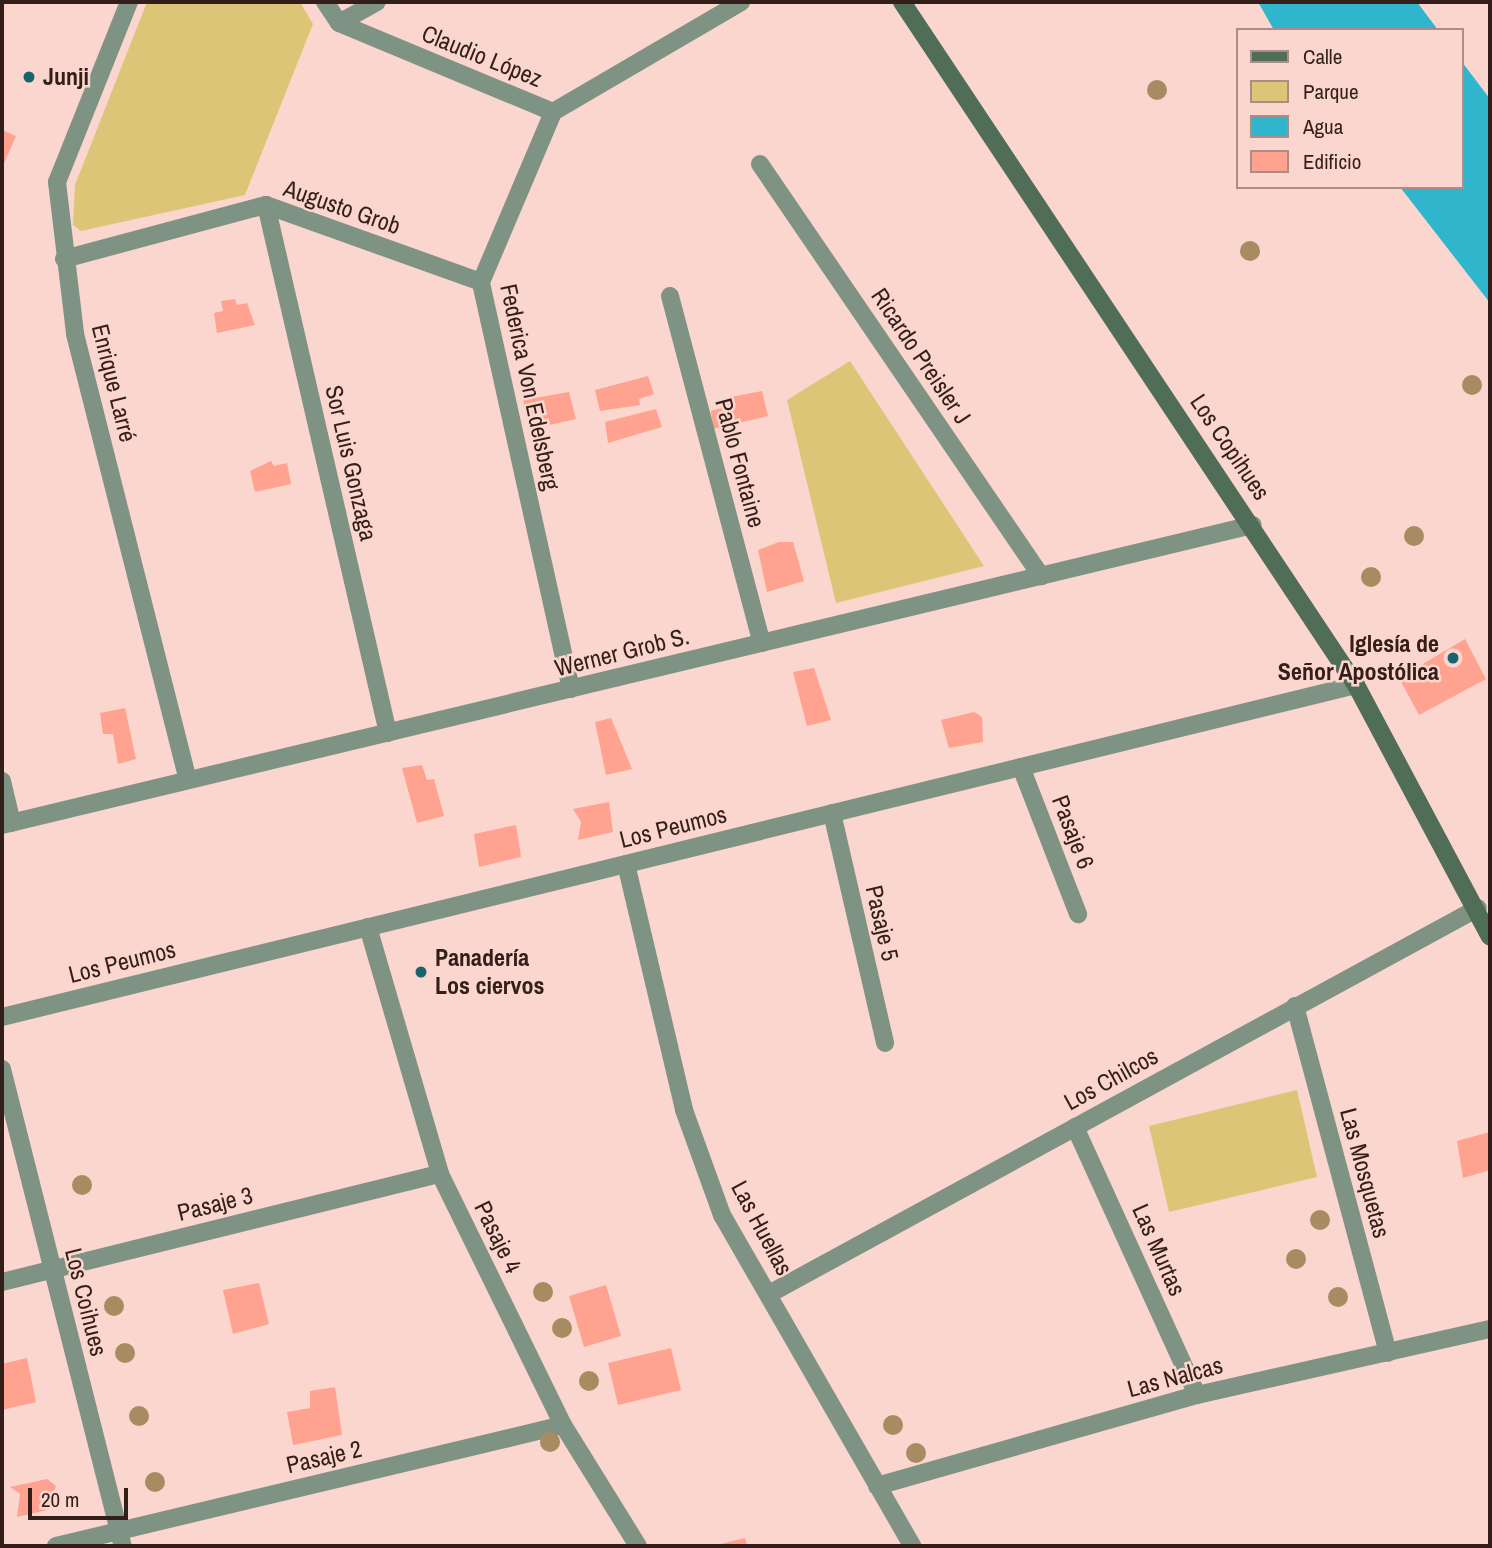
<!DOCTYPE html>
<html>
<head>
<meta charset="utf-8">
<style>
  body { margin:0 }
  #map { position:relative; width:1492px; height:1548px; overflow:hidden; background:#fbd6ce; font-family:"Archivo Narrow",sans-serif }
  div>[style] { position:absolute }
  .green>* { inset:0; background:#ddc578 }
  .water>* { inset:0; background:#2fb5cc }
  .building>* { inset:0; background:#ffa390 }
  .street>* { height:18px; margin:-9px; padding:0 9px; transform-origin:9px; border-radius:9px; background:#7e9383 }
  .secondary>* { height:18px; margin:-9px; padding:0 9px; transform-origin:9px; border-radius:9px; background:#506d57 }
  .trees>* { width:20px; height:20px; margin:-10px; border-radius:50%; background:#a78c61 }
  .dots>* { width:19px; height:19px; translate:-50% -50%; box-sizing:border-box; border:4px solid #fbd6ce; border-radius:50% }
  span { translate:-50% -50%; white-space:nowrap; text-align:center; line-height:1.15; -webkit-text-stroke:5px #fbd6ce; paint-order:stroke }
  .street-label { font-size:24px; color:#341e19 }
  .poi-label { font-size:24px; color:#341e19; font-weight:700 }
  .left { translate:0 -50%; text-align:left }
  .right { translate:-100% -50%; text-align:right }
  .frame { position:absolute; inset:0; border:4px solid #341e19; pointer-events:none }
  .legend { position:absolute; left:1236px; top:28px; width:228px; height:161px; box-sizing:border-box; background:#fbd6ce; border:2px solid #ab8c86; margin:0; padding:9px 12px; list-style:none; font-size:21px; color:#341e19 }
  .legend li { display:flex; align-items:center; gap:14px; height:35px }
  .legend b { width:35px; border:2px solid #ab8c86 }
  .scale { position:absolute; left:28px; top:1488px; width:100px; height:32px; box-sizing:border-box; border:4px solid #341e19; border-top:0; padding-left:9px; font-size:21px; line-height:24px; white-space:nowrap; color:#341e19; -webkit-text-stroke:5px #fbd6ce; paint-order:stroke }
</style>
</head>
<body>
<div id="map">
  <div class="green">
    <i style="clip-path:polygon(147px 2px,300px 2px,313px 24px,245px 195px,81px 231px,73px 225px,75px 185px)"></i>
    <i style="clip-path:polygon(850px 361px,984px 566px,836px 603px,787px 400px)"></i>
    <i style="clip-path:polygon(1297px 1090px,1317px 1177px,1169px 1212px,1149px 1126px)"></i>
  </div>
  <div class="water">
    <i style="clip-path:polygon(1258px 2px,1417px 2px,1438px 30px,1274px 30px)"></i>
    <i style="clip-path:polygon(1462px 62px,1490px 99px,1490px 303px,1400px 187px,1462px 187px)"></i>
  </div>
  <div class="building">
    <i style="clip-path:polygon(2px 130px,16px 136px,2px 168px)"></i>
    <i style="clip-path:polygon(235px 299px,237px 305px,247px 303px,255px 325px,217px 333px,214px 313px,223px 311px,221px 301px)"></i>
    <i style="clip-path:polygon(648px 376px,654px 394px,639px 399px,640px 405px,600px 411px,595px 390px)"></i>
    <i style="clip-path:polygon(762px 391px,768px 416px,713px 429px,711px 411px,728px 406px,726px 398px)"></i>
    <i style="clip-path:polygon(569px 392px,576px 419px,541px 427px,539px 420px,529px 423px,523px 400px)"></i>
    <i style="clip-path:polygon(656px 409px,662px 427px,608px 443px,605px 422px)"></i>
    <i style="clip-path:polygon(271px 461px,274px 466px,287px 463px,291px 484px,255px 492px,250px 471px)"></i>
    <i style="clip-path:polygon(779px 542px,793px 542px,804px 581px,767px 592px,758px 550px)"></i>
    <i style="clip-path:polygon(1465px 639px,1486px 679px,1419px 715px,1399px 678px)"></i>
    <i style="clip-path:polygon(814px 668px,831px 720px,807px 726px,793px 672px)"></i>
    <i style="clip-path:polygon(125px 708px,136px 759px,118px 764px,113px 734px,103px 734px,100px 713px)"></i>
    <i style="clip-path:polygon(974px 712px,982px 717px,983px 742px,949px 748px,941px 720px)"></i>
    <i style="clip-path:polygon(611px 718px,632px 769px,606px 775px,595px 722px)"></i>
    <i style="clip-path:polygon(422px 765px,427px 780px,434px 779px,444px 816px,417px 823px,402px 768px)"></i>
    <i style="clip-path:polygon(609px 802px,613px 832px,578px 840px,581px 822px,573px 809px)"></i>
    <i style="clip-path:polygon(516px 825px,521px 857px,479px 867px,474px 834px)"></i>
    <i style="clip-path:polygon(1490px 1132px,1490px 1170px,1463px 1178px,1457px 1141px)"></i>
    <i style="clip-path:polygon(259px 1283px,269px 1324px,233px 1334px,223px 1290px)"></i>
    <i style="clip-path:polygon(606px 1285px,621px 1336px,584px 1347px,569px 1296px)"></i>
    <i style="clip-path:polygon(671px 1348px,681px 1390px,618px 1405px,608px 1363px)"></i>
    <i style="clip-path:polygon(27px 1358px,36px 1402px,2px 1410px,2px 1364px)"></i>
    <i style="clip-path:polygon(335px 1387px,342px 1435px,293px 1445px,287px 1412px,310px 1408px,310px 1391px)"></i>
    <i style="clip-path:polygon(47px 1479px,56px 1486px,47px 1510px,17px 1517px,20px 1494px,10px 1487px)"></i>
    <i style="clip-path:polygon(745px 1538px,747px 1546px,716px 1546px,716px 1545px)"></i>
  </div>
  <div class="street">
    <i style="left:129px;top:2px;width:194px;rotate:111.8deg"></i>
    <i style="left:57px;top:182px;width:153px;rotate:83.2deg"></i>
    <i style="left:75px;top:334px;width:460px;rotate:75.8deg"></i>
    <i style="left:325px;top:2px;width:25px;rotate:56deg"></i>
    <i style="left:339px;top:23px;width:232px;rotate:22.6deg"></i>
    <i style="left:339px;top:23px;width:43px;rotate:-28.9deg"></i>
    <i style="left:760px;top:164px;width:499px;rotate:55.7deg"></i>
    <i style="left:266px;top:205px;width:542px;rotate:76.99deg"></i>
    <i style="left:64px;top:259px;width:209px;rotate:-15deg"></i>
    <i style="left:266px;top:205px;width:228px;rotate:19.7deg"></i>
    <i style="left:670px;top:296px;width:359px;rotate:75.2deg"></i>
    <i style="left:571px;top:689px;width:417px;rotate:-102.5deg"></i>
    <i style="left:481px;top:282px;width:185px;rotate:-67deg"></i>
    <i style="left:553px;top:112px;width:218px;rotate:-30.3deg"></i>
    <i style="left:1021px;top:767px;width:158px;rotate:68.8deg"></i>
    <i style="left:2px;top:781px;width:43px;rotate:76.6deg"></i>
    <i style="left:832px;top:813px;width:236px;rotate:77deg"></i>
    <i style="left:2px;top:825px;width:1286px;rotate:-13.49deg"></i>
    <i style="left:626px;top:864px;width:253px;rotate:76.7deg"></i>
    <i style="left:684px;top:1110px;width:112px;rotate:70.1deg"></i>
    <i style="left:722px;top:1215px;width:382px;rotate:60.1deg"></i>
    <i style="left:368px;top:927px;width:257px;rotate:73.7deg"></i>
    <i style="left:440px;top:1174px;width:280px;rotate:63.9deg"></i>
    <i style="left:563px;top:1425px;width:142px;rotate:58.2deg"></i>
    <i style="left:1295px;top:1006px;width:359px;rotate:75deg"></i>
    <i style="left:2px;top:1017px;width:1394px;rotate:-13.78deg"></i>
    <i style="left:2px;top:1069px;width:492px;rotate:75.8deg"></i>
    <i style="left:1075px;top:1127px;width:294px;rotate:65.5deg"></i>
    <i style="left:2px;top:1282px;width:451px;rotate:-13.9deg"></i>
    <i style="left:769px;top:1294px;width:807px;rotate:-28.57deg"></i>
    <i style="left:877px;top:1486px;width:333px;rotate:-15.9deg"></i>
    <i style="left:1197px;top:1395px;width:300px;rotate:-12.7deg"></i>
    <i style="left:56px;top:1546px;width:521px;rotate:-13.42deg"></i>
  </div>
  <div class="secondary">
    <i style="left:902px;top:2px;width:820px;rotate:56.39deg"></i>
    <i style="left:1356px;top:685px;width:285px;rotate:62deg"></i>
  </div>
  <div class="trees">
    <i style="left:1157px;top:90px"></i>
    <i style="left:1250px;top:251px"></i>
    <i style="left:1472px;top:385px"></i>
    <i style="left:1414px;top:536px"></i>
    <i style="left:1371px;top:577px"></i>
    <i style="left:82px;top:1185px"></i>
    <i style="left:1320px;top:1220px"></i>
    <i style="left:1296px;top:1259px"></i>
    <i style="left:543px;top:1292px"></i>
    <i style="left:1338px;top:1297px"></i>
    <i style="left:114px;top:1306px"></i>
    <i style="left:562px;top:1328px"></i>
    <i style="left:125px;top:1353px"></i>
    <i style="left:589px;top:1381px"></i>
    <i style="left:139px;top:1416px"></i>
    <i style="left:893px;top:1425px"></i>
    <i style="left:550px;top:1442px"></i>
    <i style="left:916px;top:1453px"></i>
    <i style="left:155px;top:1482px"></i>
  </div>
  <div class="dots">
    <i style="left:29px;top:77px;background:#196370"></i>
    <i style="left:1453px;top:658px;background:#196370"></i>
    <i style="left:421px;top:972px;background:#196370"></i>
  </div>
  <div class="street-label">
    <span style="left:482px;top:56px;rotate:22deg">Claudio López</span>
    <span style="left:342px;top:207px;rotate:19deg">Augusto Grob</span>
    <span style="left:921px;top:356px;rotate:56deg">Ricardo Preisler J</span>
    <span style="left:114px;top:383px;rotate:76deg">Enrique Larré</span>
    <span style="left:530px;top:387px;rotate:78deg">Federica Von Edelsberg</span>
    <span style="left:1230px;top:447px;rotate:56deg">Los Copihues</span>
    <span style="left:351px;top:463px;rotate:77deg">Sor Luis Gonzaga</span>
    <span style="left:740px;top:463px;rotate:75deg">Pablo Fontaine</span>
    <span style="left:622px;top:652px;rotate:-14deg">Werner Grob S.</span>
    <span style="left:673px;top:827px;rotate:-14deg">Los Peumos</span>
    <span style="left:1073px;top:832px;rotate:69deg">Pasaje 6</span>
    <span style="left:882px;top:923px;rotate:77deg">Pasaje 5</span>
    <span style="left:122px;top:962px;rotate:-14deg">Los Peumos</span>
    <span style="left:1111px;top:1079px;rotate:-29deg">Los Chilcos</span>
    <span style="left:1365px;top:1173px;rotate:75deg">Las Mosquetas</span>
    <span style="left:215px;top:1204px;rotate:-14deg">Pasaje 3</span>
    <span style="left:762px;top:1228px;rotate:62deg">Las Huellas</span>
    <span style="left:498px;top:1237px;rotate:64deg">Pasaje 4</span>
    <span style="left:1159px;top:1250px;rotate:66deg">Las Murtas</span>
    <span style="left:86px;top:1302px;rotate:76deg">Los Coihues</span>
    <span style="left:1175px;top:1377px;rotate:-15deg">Las Nalcas</span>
    <span style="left:324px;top:1457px;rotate:-13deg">Pasaje 2</span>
  </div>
  <div class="poi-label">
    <span class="left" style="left:43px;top:77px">Junji</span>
    <span class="right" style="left:1439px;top:658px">Iglesía de<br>Señor Apostólica</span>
    <span class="left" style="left:435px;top:972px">Panadería<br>Los ciervos</span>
  </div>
  <div class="frame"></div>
  <ul class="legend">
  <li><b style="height:9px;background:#506d57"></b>Calle</li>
  <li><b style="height:19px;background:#ddc578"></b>Parque</li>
  <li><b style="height:19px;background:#2fb5cc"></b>Agua</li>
  <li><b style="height:19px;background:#ffa390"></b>Edificio</li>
  </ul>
  <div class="scale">20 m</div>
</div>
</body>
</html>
